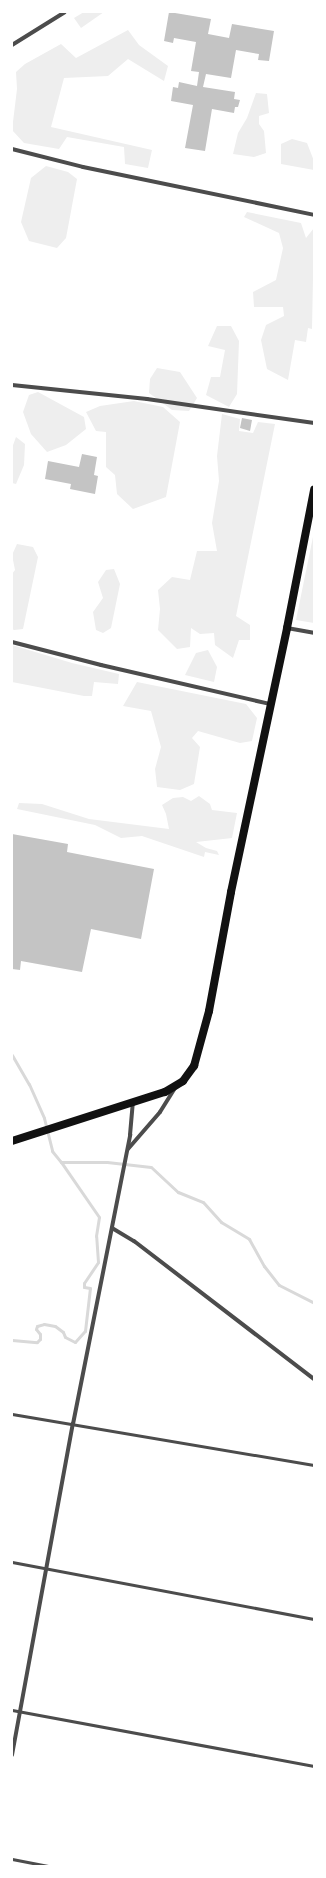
<!DOCTYPE html>
<html>
<head>
<meta charset="utf-8">
<style>
  body { margin:0 }
  #map { position:relative; width:326px; height:1878px; overflow:hidden; background:#fff; font-family:"Nunito Sans",sans-serif }
  div>[style] { position:absolute }
  .green>* { inset:0; background:#eee }
  .stream>* { height:3px; margin:-1.5px; padding:0 1.5px; transform-origin:1.5px; border-radius:1.5px; background:#d9d9d9 }
  .building>* { inset:0; background:#c4c4c4 }
  .service>* { height:3px; margin:-1.5px; padding:0 1.5px; transform-origin:1.5px; border-radius:1.5px; background:#4c4c4c }
  .minor>* { height:4px; margin:-2px; padding:0 2px; transform-origin:2px; border-radius:2px; background:#4c4c4c }
  .secondary>* { height:8px; margin:-4px; padding:0 4px; transform-origin:4px; border-radius:4px; background:#111 }
  span { translate:-50% -50%; white-space:nowrap; text-align:center; line-height:1.15; -webkit-text-stroke:4px #fff; paint-order:stroke }
  .frame { position:absolute; inset:0; border:13px solid #fff; pointer-events:none }
</style>
</head>
<body>
<div id="map">
  <div class="green">
    <i style="clip-path:polygon(84px 12px,104px 12px,81px 28px,74px 18px)"></i>
    <i style="clip-path:polygon(128px 30px,139px 45px,168px 66px,164px 81px,128px 59px,108px 76px,64px 78px,51px 127px,152px 150px,148px 168px,125px 164px,124px 147px,67px 137px,59px 149px,24px 143px,12px 130px,17px 89px,16px 72px,25px 64px,61px 44px,76px 58px)"></i>
    <i style="clip-path:polygon(256px 93px,267px 94px,269px 113px,259px 116px,259px 124px,264px 131px,266px 153px,254px 157px,233px 154px,238px 133px,247px 118px)"></i>
    <i style="clip-path:polygon(292px 139px,307px 143px,314px 161px,314px 170px,281px 164px,281px 144px)"></i>
    <i style="clip-path:polygon(46px 166px,68px 172px,77px 179px,66px 238px,57px 248px,29px 241px,21px 222px,31px 178px)"></i>
    <i style="clip-path:polygon(247px 212px,301px 223px,306px 238px,314px 228px,312px 329px,308px 328px,306px 342px,295px 340px,288px 380px,267px 369px,261px 340px,266px 325px,284px 316px,283px 307px,254px 307px,253px 292px,276px 280px,283px 248px,279px 233px,244px 217px)"></i>
    <i style="clip-path:polygon(217px 326px,231px 326px,239px 341px,237px 394px,229px 407px,206px 395px,211px 377px,220px 377px,225px 350px,208px 346px)"></i>
    <i style="clip-path:polygon(157px 368px,180px 372px,197px 398px,189px 411px,172px 410px,149px 393px,150px 379px)"></i>
    <i style="clip-path:polygon(38px 392px,84px 417px,86px 429px,66px 445px,47px 452px,31px 434px,23px 412px,29px 395px)"></i>
    <i style="clip-path:polygon(134px 401px,163px 407px,180px 422px,166px 497px,133px 509px,117px 494px,115px 475px,106px 467px,106px 432px,96px 431px,86px 412px,100px 406px)"></i>
    <i style="clip-path:polygon(222px 414px,240px 419px,239px 431px,253px 433px,258px 422px,275px 424px,236px 616px,250px 625px,250px 640px,239px 640px,233px 658px,215px 645px,214px 633px,200px 634px,191px 628px,190px 647px,177px 649px,158px 630px,160px 609px,158px 590px,172px 577px,190px 580px,197px 551px,217px 551px,212px 523px,219px 481px,217px 456px)"></i>
    <i style="clip-path:polygon(16px 437px,25px 444px,24px 465px,16px 484px,12px 483px,12px 448px)"></i>
    <i style="clip-path:polygon(314px 532px,314px 623px,296px 620px)"></i>
    <i style="clip-path:polygon(17px 544px,33px 547px,38px 557px,23px 629px,14px 630px,12px 629px,12px 574px,15px 570px,12px 555px)"></i>
    <i style="clip-path:polygon(114px 569px,120px 584px,111px 628px,103px 633px,96px 630px,93px 612px,103px 598px,98px 582px,106px 570px)"></i>
    <i style="clip-path:polygon(12px 645px,72px 663px,119px 674px,118px 684px,94px 682px,92px 696px,84px 696px,12px 682px)"></i>
    <i style="clip-path:polygon(208px 650px,217px 667px,214px 682px,185px 675px,196px 653px)"></i>
    <i style="clip-path:polygon(137px 682px,246px 704px,257px 718px,252px 741px,240px 743px,198px 731px,192px 738px,200px 747px,194px 784px,180px 790px,157px 787px,155px 769px,161px 747px,151px 711px,123px 706px)"></i>
    <i style="clip-path:polygon(199px 796px,210px 804px,212px 810px,237px 813px,232px 838px,196px 842px,206px 848px,217px 851px,219px 855px,205px 852px,204px 857px,142px 836px,121px 838px,95px 825px,17px 809px,19px 803px,42px 804px,89px 819px,169px 829px,166px 814px,162px 805px,173px 798px,183px 797px,191px 801px)"></i>
  </div>
  <div class="stream">
    <i style="left:12px;top:1055px;width:34px;rotate:60deg"></i>
    <i style="left:29px;top:1084px;width:37px;rotate:66deg"></i>
    <i style="left:44px;top:1118px;width:34px;rotate:76deg"></i>
    <i style="left:52px;top:1151px;width:14px;rotate:51deg"></i>
    <i style="left:61px;top:1162px;width:46px"></i>
    <i style="left:107px;top:1162px;width:44px;rotate:6.5deg"></i>
    <i style="left:151px;top:1167px;width:37px;rotate:43deg"></i>
    <i style="left:178px;top:1192px;width:27px;rotate:22deg"></i>
    <i style="left:203px;top:1202px;width:27px;rotate:48deg"></i>
    <i style="left:221px;top:1222px;width:33px;rotate:31deg"></i>
    <i style="left:249px;top:1239px;width:31px;rotate:61deg"></i>
    <i style="left:264px;top:1266px;width:24px;rotate:52deg"></i>
    <i style="left:279px;top:1285px;width:39px;rotate:27deg"></i>
    <i style="left:12px;top:1340px;width:25px;rotate:5deg"></i>
    <i style="left:37px;top:1342px;width:4px;rotate:-45deg"></i>
    <i style="left:40px;top:1339px;width:5px;rotate:-90deg"></i>
    <i style="left:40px;top:1334px;width:6px;rotate:-129deg"></i>
    <i style="left:36px;top:1329px;width:3px;rotate:-72deg"></i>
    <i style="left:37px;top:1326px;width:7px;rotate:-16deg"></i>
    <i style="left:44px;top:1324px;width:11px;rotate:10deg"></i>
    <i style="left:55px;top:1326px;width:10px;rotate:37deg"></i>
    <i style="left:63px;top:1332px;width:5px;rotate:68deg"></i>
    <i style="left:65px;top:1337px;width:11px;rotate:27deg"></i>
    <i style="left:75px;top:1342px;width:15px;rotate:-48deg"></i>
    <i style="left:85px;top:1331px;width:43px;rotate:-83.4deg"></i>
    <i style="left:90px;top:1288px;width:6px;rotate:-171deg"></i>
    <i style="left:84px;top:1287px;width:4px;rotate:-90deg"></i>
    <i style="left:84px;top:1283px;width:25px;rotate:-56deg"></i>
    <i style="left:98px;top:1262px;width:26px;rotate:-94deg"></i>
    <i style="left:96px;top:1236px;width:19px;rotate:-81deg"></i>
    <i style="left:99px;top:1217px;width:67px;rotate:-124.6deg"></i>
  </div>
  <div class="building">
    <i style="clip-path:polygon(169px 12px,211px 19px,208px 34px,229px 38px,232px 24px,274px 31px,269px 61px,258px 60px,259px 54px,236px 50px,231px 78px,206px 74px,203px 87px,235px 92px,234px 99px,240px 100px,238px 107px,235px 107px,234px 113px,212px 109px,205px 151px,185px 148px,193px 105px,171px 101px,173px 87px,178px 88px,179px 82px,197px 86px,199px 72px,191px 71px,196px 42px,174px 38px,173px 43px,164px 41px)"></i>
    <i style="clip-path:polygon(242px 418px,252px 420px,250px 431px,240px 428px)"></i>
    <i style="clip-path:polygon(82px 454px,97px 457px,94px 475px,98px 476px,95px 494px,70px 489px,71px 484px,45px 479px,48px 461px,79px 467px)"></i>
    <i style="clip-path:polygon(12px 834px,68px 844px,67px 852px,154px 869px,141px 939px,91px 929px,82px 972px,21px 961px,20px 970px,12px 969px)"></i>
  </div>
  <div class="service">
    <i style="left:12px;top:1414px;width:306px;rotate:9.6deg"></i>
    <i style="left:12px;top:1562px;width:307px;rotate:10.7deg"></i>
    <i style="left:12px;top:1710px;width:307px;rotate:10.5deg"></i>
    <i style="left:12px;top:1859px;width:38px;rotate:11deg"></i>
  </div>
  <div class="minor">
    <i style="left:12px;top:45px;width:62px;rotate:-31.9deg"></i>
    <i style="left:12px;top:149px;width:73px;rotate:14.2deg"></i>
    <i style="left:83px;top:167px;width:236px;rotate:11.7deg"></i>
    <i style="left:12px;top:385px;width:136px;rotate:5.9deg"></i>
    <i style="left:147px;top:399px;width:169px;rotate:8.2deg"></i>
    <i style="left:287px;top:628px;width:27px;rotate:10deg"></i>
    <i style="left:12px;top:642px;width:92px;rotate:14.5deg"></i>
    <i style="left:101px;top:665px;width:173px;rotate:13deg"></i>
    <i style="left:128px;top:1149px;width:49px;rotate:-49.1deg"></i>
    <i style="left:160px;top:1112px;width:28px;rotate:-58deg"></i>
    <i style="left:112px;top:1228px;width:26px;rotate:31deg"></i>
    <i style="left:134px;top:1241px;width:227px;rotate:37.5deg"></i>
    <i style="left:12px;top:1755px;width:337px;rotate:-79.6deg"></i>
    <i style="left:73px;top:1424px;width:295px;rotate:-78.8deg"></i>
    <i style="left:130px;top:1135px;width:32px;rotate:-85deg"></i>
  </div>
  <div class="secondary">
    <i style="left:12px;top:1141px;width:161px;rotate:-17.8deg"></i>
    <i style="left:165px;top:1092px;width:21px;rotate:-31deg"></i>
    <i style="left:183px;top:1081px;width:19px;rotate:-54deg"></i>
    <i style="left:194px;top:1066px;width:57px;rotate:-74.7deg"></i>
    <i style="left:209px;top:1011px;width:121px;rotate:-79.5deg"></i>
    <i style="left:231px;top:892px;width:270px;rotate:-78deg"></i>
    <i style="left:287px;top:628px;width:141px;rotate:-78.9deg"></i>
  </div>
  <div class="frame"></div>
</div>
</body>
</html>
